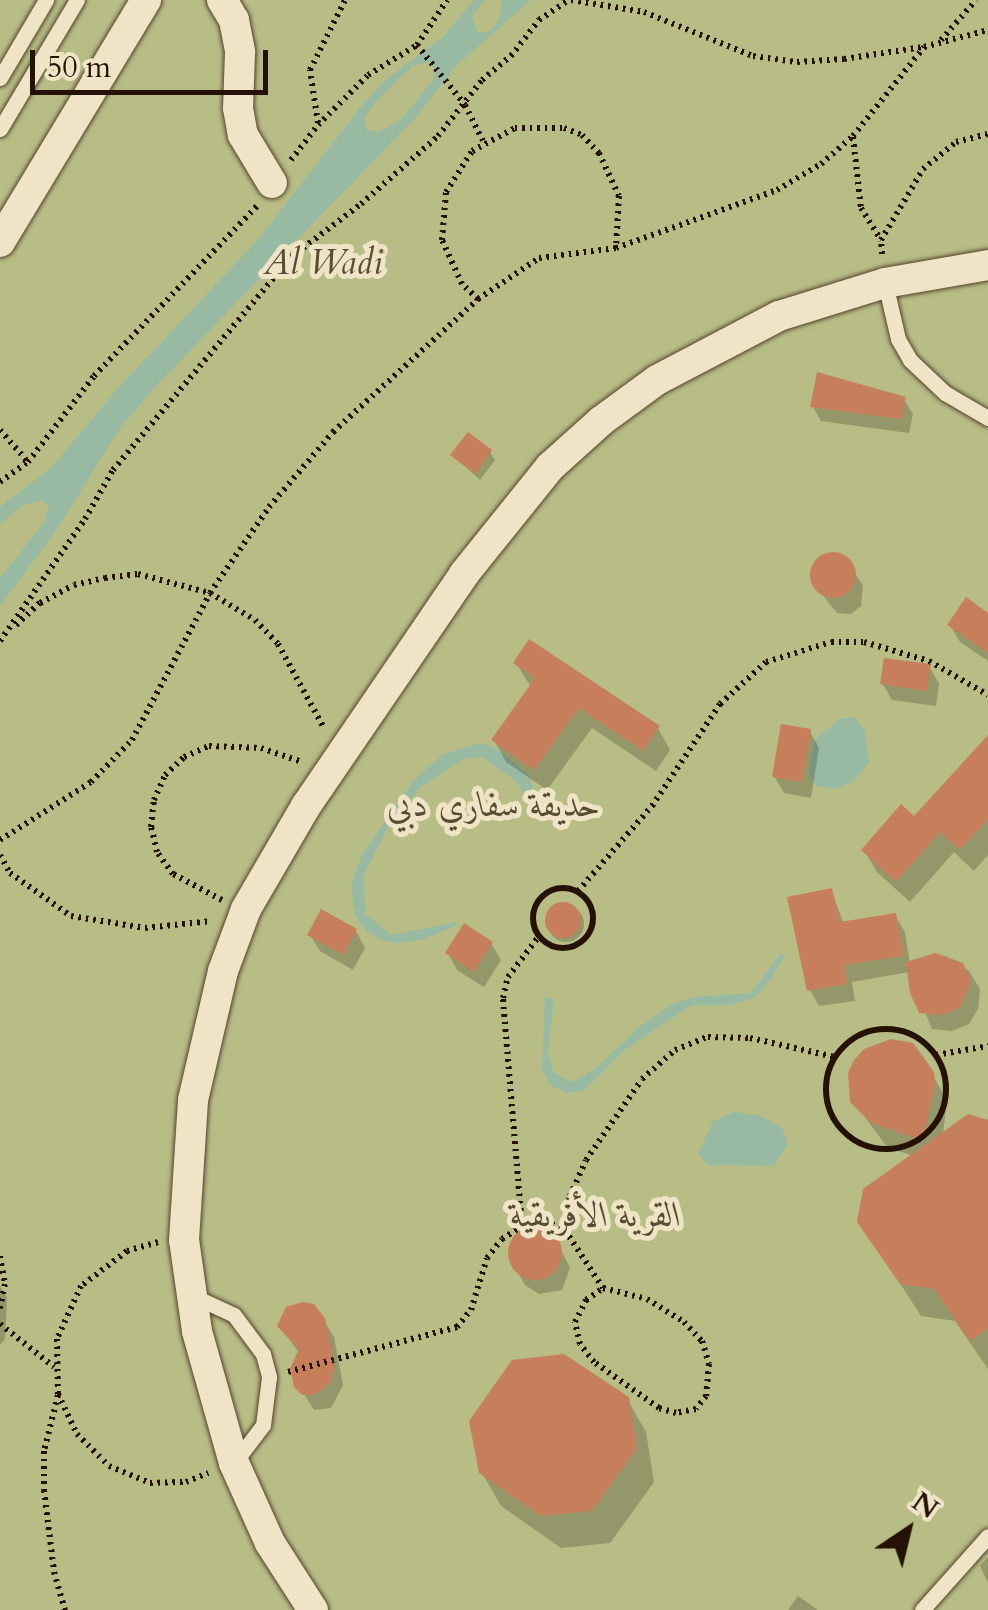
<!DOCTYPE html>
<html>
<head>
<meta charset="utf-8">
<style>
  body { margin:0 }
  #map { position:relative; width:988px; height:1610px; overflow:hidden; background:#e7d6a8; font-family:Cardo,Amiri,serif }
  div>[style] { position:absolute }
  .green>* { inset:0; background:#b8bd85 }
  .water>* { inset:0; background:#98baa3 }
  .shadow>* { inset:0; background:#0003 }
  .round { border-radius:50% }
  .building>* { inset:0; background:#c67f5a }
  .path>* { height:6px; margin-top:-3px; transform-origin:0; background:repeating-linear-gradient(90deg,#251105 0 2.5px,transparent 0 7.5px) }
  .path>.ring { margin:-3px; padding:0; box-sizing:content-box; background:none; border:6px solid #251105; border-radius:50% }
  .roads { filter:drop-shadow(0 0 2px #56422e) drop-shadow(0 0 2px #56422e) }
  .lane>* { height:15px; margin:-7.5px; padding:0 7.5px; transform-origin:7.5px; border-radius:7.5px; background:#efe4c6 }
  .street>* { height:30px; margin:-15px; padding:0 15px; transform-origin:15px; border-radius:15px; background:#efe4c6 }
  span { translate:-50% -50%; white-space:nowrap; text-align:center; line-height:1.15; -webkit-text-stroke:10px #efe4c6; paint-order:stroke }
  .park-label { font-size:35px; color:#584d32; font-style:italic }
  .north { position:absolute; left:858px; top:1480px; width:100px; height:100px; -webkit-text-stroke:8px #efe4c6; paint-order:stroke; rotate:35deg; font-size:28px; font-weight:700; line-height:40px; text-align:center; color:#251105 }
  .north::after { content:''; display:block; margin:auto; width:35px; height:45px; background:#251105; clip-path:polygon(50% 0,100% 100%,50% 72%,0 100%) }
  .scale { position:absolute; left:30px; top:50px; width:238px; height:45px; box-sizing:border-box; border:5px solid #251105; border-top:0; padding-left:12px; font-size:30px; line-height:35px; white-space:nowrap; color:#251105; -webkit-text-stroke:8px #efe4c6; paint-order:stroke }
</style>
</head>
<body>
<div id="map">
  <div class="green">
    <i style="clip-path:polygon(0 0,988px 0,988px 1610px,0 1610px)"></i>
  </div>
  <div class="water">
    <i style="clip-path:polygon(evenodd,474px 0,485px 0,472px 16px,478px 33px,488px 32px,499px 20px,502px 0,531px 0,456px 66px,418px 115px,156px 386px,118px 431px,58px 528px,0 606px,0 578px,44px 523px,49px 507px,43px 500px,23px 505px,0 524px,0 507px,51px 468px,119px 387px,257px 241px,359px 109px,384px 81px,442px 38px,474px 0,428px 62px,435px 68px,433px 80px,411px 108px,398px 122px,378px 132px,366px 129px,364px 118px,376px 102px,412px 66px,428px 62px)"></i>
    <i style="clip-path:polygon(856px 717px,865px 732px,869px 763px,852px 782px,836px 789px,816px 786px,809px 775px,814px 740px,840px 719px)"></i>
    <i style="clip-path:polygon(479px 743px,494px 747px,530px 776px,535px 800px,526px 802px,518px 783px,482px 757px,464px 759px,422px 786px,388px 827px,364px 875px,365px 914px,392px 935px,456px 922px,457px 925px,422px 940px,396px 943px,379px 939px,364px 929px,355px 914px,351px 886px,362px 854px,415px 779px,442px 755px)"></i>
    <i style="clip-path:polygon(781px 953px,785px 955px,770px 981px,754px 998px,731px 1005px,692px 1005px,623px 1051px,585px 1090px,567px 1093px,550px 1085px,542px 1070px,545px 997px,554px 999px,548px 1051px,553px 1072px,572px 1082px,596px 1068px,638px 1028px,673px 1004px,694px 997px,751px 993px)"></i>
    <i style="clip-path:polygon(734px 1112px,761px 1116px,782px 1128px,788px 1144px,774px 1166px,708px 1165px,698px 1154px,713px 1121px)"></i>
  </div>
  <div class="shadow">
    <i style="clip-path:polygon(904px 400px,913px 414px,909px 433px,821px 421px,813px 407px)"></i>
    <i style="clip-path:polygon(490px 452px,495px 460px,480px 480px,453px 455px)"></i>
    <i style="clip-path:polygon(831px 555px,844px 558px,863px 585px,861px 606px,851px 614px,837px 613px,816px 587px,815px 567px)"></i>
    <i style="clip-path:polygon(988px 616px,988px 661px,960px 642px,950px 625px)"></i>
    <i style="clip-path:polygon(516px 663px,658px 728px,670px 750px,656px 771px,592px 728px,547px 790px,506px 762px,494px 740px,531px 687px)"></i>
    <i style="clip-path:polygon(929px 667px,939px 683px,936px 706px,892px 700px,882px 683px)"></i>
    <i style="clip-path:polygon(810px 732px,819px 748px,811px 798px,784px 793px,774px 776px)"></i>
    <i style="clip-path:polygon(988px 749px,988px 855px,974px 871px,954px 852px,910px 902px,877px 872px,864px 850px,914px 819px)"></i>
    <i style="clip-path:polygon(831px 890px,844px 924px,895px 915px,905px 932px,910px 964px,946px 956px,969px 971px,980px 989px,978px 1009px,969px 1024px,952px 1031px,932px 1029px,909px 972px,852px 982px,855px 1001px,819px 1006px,810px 990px)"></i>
    <i class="round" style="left:548px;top:906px;width:36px;height:36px"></i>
    <i style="clip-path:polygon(356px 931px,365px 948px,353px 970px,320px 951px,310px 935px)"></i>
    <i style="clip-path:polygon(491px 943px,501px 960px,484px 987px,457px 970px,448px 953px)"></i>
    <i style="clip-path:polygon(932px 1074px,947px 1100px,943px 1135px,988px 1123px,988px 1369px,955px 1321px,921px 1316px,860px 1221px,913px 1156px,887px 1147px,853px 1101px)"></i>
    <i style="clip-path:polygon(530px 1229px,553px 1236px,563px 1254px,570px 1268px,562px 1290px,539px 1294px,525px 1285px,515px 1267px,511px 1251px,517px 1237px)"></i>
    <i style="clip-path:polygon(0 1286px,7px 1298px,5px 1339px,0 1345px)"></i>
    <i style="clip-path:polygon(323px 1319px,334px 1337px,343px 1385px,331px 1408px,314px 1410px,293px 1376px,300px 1354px,279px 1326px)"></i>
    <i style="clip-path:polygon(627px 1399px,646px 1432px,654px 1482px,610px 1543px,561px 1548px,501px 1506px,482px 1473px)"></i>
    <i style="clip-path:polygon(988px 1557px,988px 1583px,980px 1566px)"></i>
    <i style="clip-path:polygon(798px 1596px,818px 1610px,788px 1610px)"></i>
  </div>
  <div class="building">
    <i style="clip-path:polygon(817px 372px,906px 397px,901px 419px,810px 407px)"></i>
    <i style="clip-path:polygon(468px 432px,492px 450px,475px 474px,450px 455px)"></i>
    <i class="round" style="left:810px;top:552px;width:46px;height:46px"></i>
    <i style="clip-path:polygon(966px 597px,988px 613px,988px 653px,947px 625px)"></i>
    <i style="clip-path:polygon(529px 639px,660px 726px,643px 751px,579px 708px,534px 770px,491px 740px,535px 678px,513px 663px)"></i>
    <i style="clip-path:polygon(884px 658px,931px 664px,927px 691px,880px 684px)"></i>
    <i style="clip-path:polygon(781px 724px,811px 729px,802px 782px,772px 777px)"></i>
    <i style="clip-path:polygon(988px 735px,988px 819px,960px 850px,940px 832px,896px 882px,861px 850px,901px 804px,914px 816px)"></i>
    <i style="clip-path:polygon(832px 888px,840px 922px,896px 913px,904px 956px,844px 965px,847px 984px,807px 991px,787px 897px)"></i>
    <i class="round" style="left:545px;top:902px;width:36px;height:36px"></i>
    <i style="clip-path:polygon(321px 909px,357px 929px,343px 955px,307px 935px)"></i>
    <i style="clip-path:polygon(464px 923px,493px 942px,474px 972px,445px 953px)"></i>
    <i style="clip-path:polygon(935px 953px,963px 963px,971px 981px,960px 1008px,941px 1015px,919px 1013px,910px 993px,906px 962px)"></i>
    <i style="clip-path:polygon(891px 1039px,913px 1043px,934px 1072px,935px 1087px,922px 1140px,871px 1123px,850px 1102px,848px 1073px,854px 1060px,864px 1049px)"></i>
    <i style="clip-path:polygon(968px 1114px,988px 1120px,988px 1328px,970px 1341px,934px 1289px,900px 1284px,857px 1222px,863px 1189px)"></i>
    <i class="round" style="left:508px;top:1226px;width:54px;height:54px"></i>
    <i style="clip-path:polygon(303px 1302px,314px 1304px,325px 1318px,335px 1367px,330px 1384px,313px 1395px,302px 1395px,294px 1387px,290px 1369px,299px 1349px,277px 1326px,286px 1307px)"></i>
    <i style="clip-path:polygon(564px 1354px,629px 1397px,637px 1448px,592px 1511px,541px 1516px,479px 1473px,469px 1421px,512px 1360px)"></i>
  </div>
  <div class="path">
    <i style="left:571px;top:0;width:74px;rotate:9.3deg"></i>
    <i style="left:644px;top:12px;width:118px;rotate:22deg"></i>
    <i style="left:753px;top:56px;width:44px;rotate:7.8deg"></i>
    <i style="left:797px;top:62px;width:47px;rotate:-3.7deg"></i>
    <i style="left:844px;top:59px;width:80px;rotate:-8.6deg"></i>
    <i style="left:941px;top:40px;width:53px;rotate:-48.8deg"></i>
    <i style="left:417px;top:45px;width:77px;rotate:51.3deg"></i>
    <i style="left:465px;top:105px;width:40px;rotate:63.4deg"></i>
    <i style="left:318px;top:123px;width:54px;rotate:-98.6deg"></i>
    <i style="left:310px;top:70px;width:78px;rotate:-63.4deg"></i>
    <i style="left:853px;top:137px;width:71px;rotate:83.6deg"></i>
    <i style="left:861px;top:208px;width:38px;rotate:58deg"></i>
    <i style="left:291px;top:160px;width:44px;rotate:-52.4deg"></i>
    <i style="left:318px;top:125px;width:71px;rotate:-45deg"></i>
    <i style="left:368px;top:75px;width:57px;rotate:-31.5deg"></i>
    <i style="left:417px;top:45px;width:54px;rotate:-56.3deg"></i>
    <i style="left:882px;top:254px;width:14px;rotate:-94deg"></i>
    <i style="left:881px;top:240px;width:82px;rotate:-59.4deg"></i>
    <i style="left:923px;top:169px;width:43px;rotate:-39.3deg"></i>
    <i style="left:956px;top:142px;width:33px;rotate:-14deg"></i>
    <i style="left:478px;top:299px;width:22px;rotate:-137deg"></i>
    <i style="left:462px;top:284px;width:48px;rotate:-114.4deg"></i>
    <i style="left:442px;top:240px;width:48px;rotate:-85.2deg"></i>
    <i style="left:446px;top:192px;width:49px;rotate:-57.6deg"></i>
    <i style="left:472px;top:151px;width:49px;rotate:-28.1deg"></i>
    <i style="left:515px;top:128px;width:49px"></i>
    <i style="left:564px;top:128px;width:19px;rotate:21deg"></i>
    <i style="left:582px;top:135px;width:25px;rotate:47deg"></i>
    <i style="left:599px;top:153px;width:47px;rotate:65.1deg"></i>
    <i style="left:619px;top:196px;width:52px;rotate:93.3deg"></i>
    <i style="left:0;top:430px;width:43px;rotate:48.8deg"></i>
    <i style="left:0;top:482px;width:34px;rotate:-36deg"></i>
    <i style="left:28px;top:462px;width:108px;rotate:-52.5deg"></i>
    <i style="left:94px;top:376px;width:236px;rotate:-46.2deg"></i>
    <i style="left:16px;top:625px;width:33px;rotate:-43deg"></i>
    <i style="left:40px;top:603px;width:38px;rotate:-28deg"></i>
    <i style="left:74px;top:585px;width:32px;rotate:-13deg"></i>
    <i style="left:105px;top:578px;width:33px;rotate:-7deg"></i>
    <i style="left:138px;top:574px;width:74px;rotate:14.8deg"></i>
    <i style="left:210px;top:593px;width:52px;rotate:31deg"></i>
    <i style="left:255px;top:620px;width:33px;rotate:46deg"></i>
    <i style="left:278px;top:644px;width:96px;rotate:61.3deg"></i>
    <i style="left:0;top:641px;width:149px;rotate:-55.1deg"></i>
    <i style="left:85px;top:519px;width:56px;rotate:-60.3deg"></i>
    <i style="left:113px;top:470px;width:278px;rotate:-50.1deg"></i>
    <i style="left:291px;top:257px;width:88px;rotate:-37.1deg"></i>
    <i style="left:361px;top:204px;width:103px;rotate:-41.4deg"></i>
    <i style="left:438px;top:136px;width:71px;rotate:-51.8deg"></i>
    <i style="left:482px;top:80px;width:38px;rotate:-40deg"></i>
    <i style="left:511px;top:56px;width:46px;rotate:-52.1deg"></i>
    <i style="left:539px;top:20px;width:36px;rotate:-34deg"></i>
    <i style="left:0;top:840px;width:108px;rotate:-32.5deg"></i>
    <i style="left:91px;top:782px;width:59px;rotate:-45.7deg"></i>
    <i style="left:132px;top:740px;width:166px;rotate:-62deg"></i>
    <i style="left:210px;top:593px;width:104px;rotate:-55.5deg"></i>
    <i style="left:269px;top:507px;width:99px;rotate:-49.5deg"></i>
    <i style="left:333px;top:432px;width:197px;rotate:-42.5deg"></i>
    <i style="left:478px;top:299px;width:73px;rotate:-33.9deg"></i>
    <i style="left:539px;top:258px;width:78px;rotate:-7.4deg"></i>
    <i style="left:616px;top:248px;width:171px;rotate:-19.8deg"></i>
    <i style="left:777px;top:190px;width:51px;rotate:-30.6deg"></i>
    <i style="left:821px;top:164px;width:43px;rotate:-41.2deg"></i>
    <i style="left:853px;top:136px;width:114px;rotate:-51.4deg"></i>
    <i style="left:924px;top:47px;width:66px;rotate:-14.9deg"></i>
    <i style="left:0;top:855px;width:21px;rotate:61deg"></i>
    <i style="left:10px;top:873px;width:75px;rotate:35.2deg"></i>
    <i style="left:71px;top:916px;width:75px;rotate:9.2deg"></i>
    <i style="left:145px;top:928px;width:67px;rotate:-6deg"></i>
    <i class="ring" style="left:533px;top:888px;width:54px;height:54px"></i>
    <i style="left:578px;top:891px;width:113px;rotate:-49deg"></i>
    <i style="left:652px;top:806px;width:123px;rotate:-56.3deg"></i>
    <i style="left:720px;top:704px;width:62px;rotate:-42.4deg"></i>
    <i style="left:766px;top:662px;width:68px;rotate:-17.1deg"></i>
    <i style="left:831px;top:642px;width:33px"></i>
    <i style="left:864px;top:642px;width:68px;rotate:16.3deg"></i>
    <i style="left:929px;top:661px;width:68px;rotate:30deg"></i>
    <i style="left:222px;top:900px;width:55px;rotate:-152deg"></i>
    <i style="left:173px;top:874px;width:27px;rotate:-126deg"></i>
    <i style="left:157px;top:852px;width:26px;rotate:-103deg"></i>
    <i style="left:151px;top:827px;width:27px;rotate:-84deg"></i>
    <i style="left:154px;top:800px;width:27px;rotate:-66deg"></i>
    <i style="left:165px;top:775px;width:26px;rotate:-43deg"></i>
    <i style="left:184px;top:757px;width:27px;rotate:-24deg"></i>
    <i style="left:209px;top:746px;width:52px;rotate:2.2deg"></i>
    <i style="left:261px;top:748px;width:43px;rotate:18.9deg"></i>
    <i class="ring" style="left:826px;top:1029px;width:114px;height:114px"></i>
    <i style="left:936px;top:1055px;width:53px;rotate:-9.8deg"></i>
    <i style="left:522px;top:1226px;width:229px;rotate:-94.8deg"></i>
    <i style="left:503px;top:998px;width:22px;rotate:-77deg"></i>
    <i style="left:508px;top:977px;width:51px;rotate:-52.9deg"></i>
    <i style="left:565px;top:1230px;width:34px;rotate:-82deg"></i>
    <i style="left:570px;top:1196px;width:39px;rotate:-66deg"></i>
    <i style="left:586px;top:1160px;width:98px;rotate:-55.3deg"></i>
    <i style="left:642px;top:1079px;width:44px;rotate:-41.3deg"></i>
    <i style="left:675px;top:1050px;width:35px;rotate:-22deg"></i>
    <i style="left:708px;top:1037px;width:42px;rotate:1.4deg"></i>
    <i style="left:750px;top:1038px;width:87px;rotate:12.6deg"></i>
    <i style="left:158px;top:1242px;width:32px;rotate:164deg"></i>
    <i style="left:127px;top:1251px;width:58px;rotate:142.7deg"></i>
    <i style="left:81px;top:1286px;width:58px;rotate:114.4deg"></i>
    <i style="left:57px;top:1339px;width:55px;rotate:89deg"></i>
    <i style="left:58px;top:1394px;width:44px;rotate:64.6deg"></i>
    <i style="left:77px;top:1434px;width:45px;rotate:45deg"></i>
    <i style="left:109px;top:1466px;width:44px;rotate:22.5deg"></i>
    <i style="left:150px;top:1483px;width:36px;rotate:-2deg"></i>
    <i style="left:186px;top:1482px;width:24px;rotate:-22deg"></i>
    <i style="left:0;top:1256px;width:28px;rotate:80deg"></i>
    <i style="left:5px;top:1284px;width:25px;rotate:102deg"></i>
    <i style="left:603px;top:1288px;width:45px;rotate:14deg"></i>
    <i style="left:647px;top:1299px;width:44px;rotate:31.9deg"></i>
    <i style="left:684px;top:1322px;width:26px;rotate:47deg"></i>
    <i style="left:702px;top:1341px;width:24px;rotate:73deg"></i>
    <i style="left:709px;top:1364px;width:32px;rotate:95deg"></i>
    <i style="left:706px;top:1396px;width:16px;rotate:128deg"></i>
    <i style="left:696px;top:1409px;width:20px;rotate:169deg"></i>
    <i style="left:676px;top:1413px;width:18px;rotate:-164deg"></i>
    <i style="left:659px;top:1408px;width:80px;rotate:-144.7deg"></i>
    <i style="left:594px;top:1362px;width:23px;rotate:-128deg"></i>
    <i style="left:580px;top:1344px;width:23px;rotate:-103deg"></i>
    <i style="left:575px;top:1322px;width:25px;rotate:-63deg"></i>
    <i style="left:586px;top:1300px;width:21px;rotate:-35deg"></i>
    <i style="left:0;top:1324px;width:69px;rotate:38.5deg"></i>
    <i style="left:288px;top:1372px;width:175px;rotate:-14.9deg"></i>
    <i style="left:457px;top:1327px;width:22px;rotate:-51deg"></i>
    <i style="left:471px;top:1310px;width:54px;rotate:-72.9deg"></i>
    <i style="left:487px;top:1258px;width:24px;rotate:-52deg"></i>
    <i style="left:502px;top:1239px;width:24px;rotate:-33deg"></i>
    <i style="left:522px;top:1226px;width:24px;rotate:-12deg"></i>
    <i style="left:545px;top:1221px;width:22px;rotate:24deg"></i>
    <i style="left:565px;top:1230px;width:69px;rotate:56.8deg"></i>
    <i style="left:58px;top:1395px;width:58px;rotate:104deg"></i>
    <i style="left:44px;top:1451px;width:39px;rotate:90deg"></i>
    <i style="left:44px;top:1490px;width:83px;rotate:83deg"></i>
    <i style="left:54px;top:1572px;width:40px;rotate:74deg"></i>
  </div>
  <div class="roads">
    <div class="lane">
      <i style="left:0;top:78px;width:91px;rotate:-59.5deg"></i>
      <i style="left:0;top:129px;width:150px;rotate:-59.2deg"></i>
      <i style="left:885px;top:283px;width:57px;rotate:76.9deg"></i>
      <i style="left:898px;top:339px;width:24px;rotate:60deg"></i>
      <i style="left:910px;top:360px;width:48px;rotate:43.3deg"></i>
      <i style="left:945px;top:393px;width:50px;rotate:30.2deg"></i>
      <i style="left:191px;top:1295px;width:47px;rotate:24.9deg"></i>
      <i style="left:234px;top:1315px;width:49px;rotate:53.4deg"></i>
      <i style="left:263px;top:1354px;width:24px;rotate:75deg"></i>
      <i style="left:269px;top:1377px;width:48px;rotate:97.1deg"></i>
      <i style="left:263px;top:1425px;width:48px;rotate:127.3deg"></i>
      <i style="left:922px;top:1610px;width:99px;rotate:-48.3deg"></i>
    </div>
    <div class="street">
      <i style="left:222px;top:0;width:23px;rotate:59deg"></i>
      <i style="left:234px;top:20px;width:33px;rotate:79deg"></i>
      <i style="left:240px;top:52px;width:56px;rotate:92deg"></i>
      <i style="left:238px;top:108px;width:27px;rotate:80deg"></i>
      <i style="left:243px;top:135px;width:56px;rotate:58.9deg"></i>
      <i style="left:0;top:242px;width:283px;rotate:-58.9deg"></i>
      <i style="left:313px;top:1610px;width:80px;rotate:-122.7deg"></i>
      <i style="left:270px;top:1543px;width:88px;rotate:-114.2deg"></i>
      <i style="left:234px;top:1463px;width:137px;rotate:-105.7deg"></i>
      <i style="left:197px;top:1331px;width:92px;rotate:-98.1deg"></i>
      <i style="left:184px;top:1240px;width:140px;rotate:-86.3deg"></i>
      <i style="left:193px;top:1100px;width:132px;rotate:-76.9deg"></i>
      <i style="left:223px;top:971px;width:66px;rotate:-69.6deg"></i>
      <i style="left:246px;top:909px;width:119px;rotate:-59.8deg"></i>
      <i style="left:306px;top:806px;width:281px;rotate:-55.7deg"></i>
      <i style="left:464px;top:574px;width:137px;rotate:-51.2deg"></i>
      <i style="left:550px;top:467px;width:69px;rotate:-42deg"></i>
      <i style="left:601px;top:421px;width:69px;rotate:-36.2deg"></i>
      <i style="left:657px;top:380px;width:138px;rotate:-27.7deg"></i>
      <i style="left:779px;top:316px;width:111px;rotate:-17.3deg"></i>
      <i style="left:885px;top:283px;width:105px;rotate:-9.9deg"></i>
    </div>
  </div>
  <div class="park-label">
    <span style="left:323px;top:263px">Al Wadi</span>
    <span style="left:494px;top:805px">حديقة سفاري دبي</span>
    <span style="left:596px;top:1215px">القرية الأفريقية</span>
  </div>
  <div class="north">N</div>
  <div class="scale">50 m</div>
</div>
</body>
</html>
